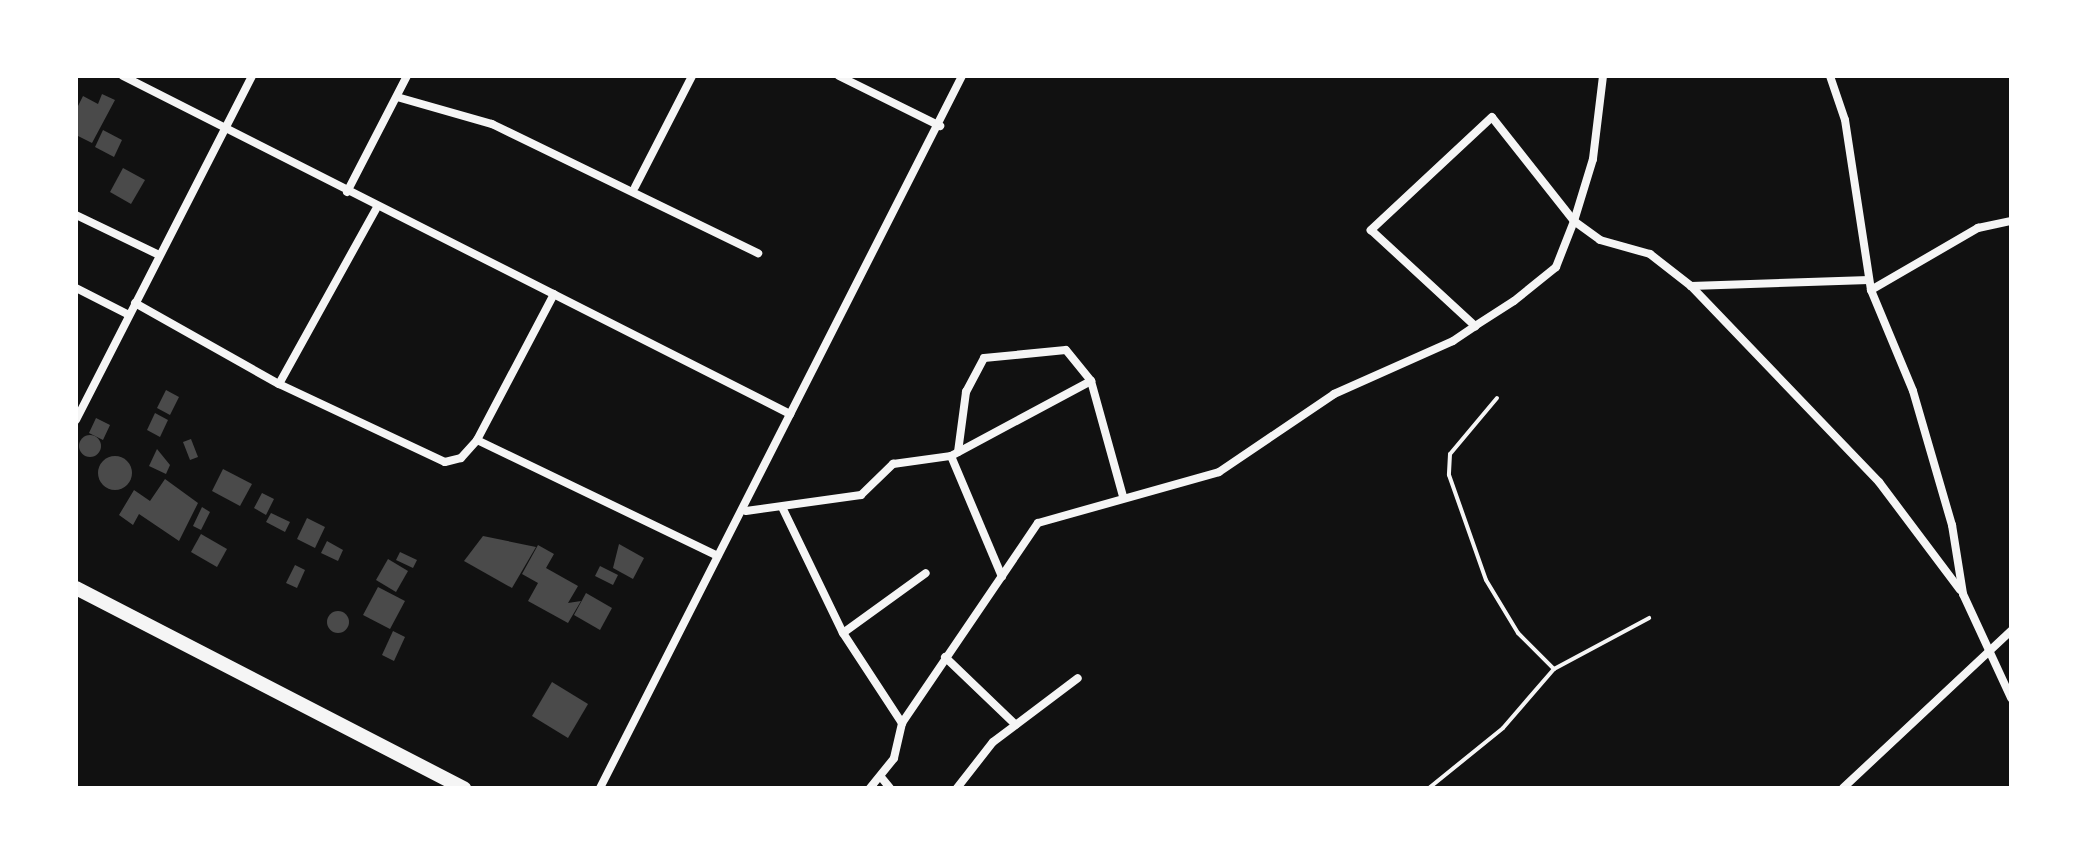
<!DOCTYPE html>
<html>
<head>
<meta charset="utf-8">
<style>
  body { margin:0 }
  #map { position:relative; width:2087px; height:864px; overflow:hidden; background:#111; font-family:"Noto Sans",sans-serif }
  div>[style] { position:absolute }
  .building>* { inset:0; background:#4a4a4a }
  .round { border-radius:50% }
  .service>* { height:4px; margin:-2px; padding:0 2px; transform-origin:2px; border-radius:2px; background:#f5f5f5 }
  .minor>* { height:8px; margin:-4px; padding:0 4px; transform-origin:4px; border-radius:4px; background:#f5f5f5 }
  .primary>* { height:14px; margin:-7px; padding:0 7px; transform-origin:7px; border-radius:7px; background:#f5f5f5 }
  span { translate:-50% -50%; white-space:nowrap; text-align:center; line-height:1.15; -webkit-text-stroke:7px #fff; paint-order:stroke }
  .frame { position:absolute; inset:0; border:78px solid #fff; pointer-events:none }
</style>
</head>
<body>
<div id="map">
  <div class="building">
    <i style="clip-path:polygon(102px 94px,115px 100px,92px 143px,76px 135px,76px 110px,83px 96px,98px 104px)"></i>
    <i style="clip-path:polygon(103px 130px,122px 140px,114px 157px,95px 147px)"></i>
    <i style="clip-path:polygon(123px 168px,145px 180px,131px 204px,110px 192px)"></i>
    <i style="clip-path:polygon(166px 390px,179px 397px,170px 415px,157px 408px)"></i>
    <i style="clip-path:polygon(155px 413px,168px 420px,160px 437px,147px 430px)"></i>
    <i style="clip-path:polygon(96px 418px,110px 425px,103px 440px,89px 433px)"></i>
    <i class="round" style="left:79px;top:435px;width:22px;height:22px"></i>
    <i style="clip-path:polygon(191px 439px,198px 457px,190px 460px,183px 442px)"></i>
    <i style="clip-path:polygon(157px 449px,170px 465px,166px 474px,149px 466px)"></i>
    <i class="round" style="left:98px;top:456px;width:34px;height:34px"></i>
    <i style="clip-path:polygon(223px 469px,252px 484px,240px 506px,212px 491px)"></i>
    <i style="clip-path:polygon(165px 479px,198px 503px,179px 541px,139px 514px,133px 525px,119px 515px,134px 490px,150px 501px)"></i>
    <i style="clip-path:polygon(262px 493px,274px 499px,266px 515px,254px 508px)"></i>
    <i style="clip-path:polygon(202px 507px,210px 512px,201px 530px,193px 526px)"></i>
    <i style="clip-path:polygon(271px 513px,290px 522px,285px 532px,266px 522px)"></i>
    <i style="clip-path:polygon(307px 518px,325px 527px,315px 548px,297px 539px)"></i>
    <i style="clip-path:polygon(201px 534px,227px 549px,217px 567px,191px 552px)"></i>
    <i style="clip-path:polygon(483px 536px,536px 547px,512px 588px,464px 561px)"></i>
    <i style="clip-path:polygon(327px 541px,343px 550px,338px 561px,321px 553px)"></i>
    <i style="clip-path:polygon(619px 544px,644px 558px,633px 579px,613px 568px)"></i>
    <i style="clip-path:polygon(538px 545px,554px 554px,546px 568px,578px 586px,568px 603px,581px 601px,568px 623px,528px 601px,538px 583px,522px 574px)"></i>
    <i style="clip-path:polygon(400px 552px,417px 560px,413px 568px,396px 560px)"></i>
    <i style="clip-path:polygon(388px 559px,408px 571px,396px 592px,376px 580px)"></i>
    <i style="clip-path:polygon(295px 565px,305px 570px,297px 588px,286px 583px)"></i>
    <i style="clip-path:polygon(600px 566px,618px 575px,613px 585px,595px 576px)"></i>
    <i style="clip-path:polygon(378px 587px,405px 601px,390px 629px,363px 615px)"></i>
    <i style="clip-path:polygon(586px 593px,612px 608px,600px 630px,574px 615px)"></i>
    <i class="round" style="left:327px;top:611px;width:22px;height:22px"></i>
    <i style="clip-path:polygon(393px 631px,405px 637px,394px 661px,382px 655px)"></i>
    <i style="clip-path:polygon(552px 682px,588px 704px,568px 738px,532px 716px)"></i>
  </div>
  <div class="service">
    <i style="left:1497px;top:398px;width:73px;rotate:130deg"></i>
    <i style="left:1450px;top:454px;width:21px;rotate:93deg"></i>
    <i style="left:1449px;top:475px;width:111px;rotate:70.6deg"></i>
    <i style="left:1486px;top:580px;width:62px;rotate:58.9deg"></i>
    <i style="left:1518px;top:633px;width:51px;rotate:45deg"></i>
    <i style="left:1429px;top:788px;width:95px;rotate:-39deg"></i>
    <i style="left:1503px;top:728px;width:78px;rotate:-49.2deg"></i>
    <i style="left:1554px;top:669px;width:108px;rotate:-28.2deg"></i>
  </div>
  <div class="minor">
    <i style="left:123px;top:76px;width:748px;rotate:26.87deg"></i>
    <i style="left:839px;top:76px;width:113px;rotate:26.3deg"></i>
    <i style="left:1603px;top:76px;width:84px;rotate:96.9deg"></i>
    <i style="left:1593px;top:159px;width:65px;rotate:107deg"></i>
    <i style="left:1574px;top:221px;width:32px;rotate:36deg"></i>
    <i style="left:1600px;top:240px;width:52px;rotate:15.6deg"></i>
    <i style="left:1650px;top:254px;width:52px;rotate:38deg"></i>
    <i style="left:1691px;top:286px;width:178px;rotate:-1.9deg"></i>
    <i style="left:1830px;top:76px;width:46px;rotate:71.2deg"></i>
    <i style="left:1845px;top:120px;width:172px;rotate:81.3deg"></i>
    <i style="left:1871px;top:290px;width:109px;rotate:67.4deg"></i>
    <i style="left:1913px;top:391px;width:140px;rotate:73.8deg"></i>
    <i style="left:1952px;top:525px;width:70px;rotate:80.9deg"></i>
    <i style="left:1963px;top:594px;width:115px;rotate:65.2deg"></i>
    <i style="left:397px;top:97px;width:99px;rotate:15.9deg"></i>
    <i style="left:492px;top:124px;width:296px;rotate:25.9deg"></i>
    <i style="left:635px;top:187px;width:125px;rotate:-62.8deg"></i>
    <i style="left:347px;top:192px;width:131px;rotate:-62.7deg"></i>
    <i style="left:76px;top:215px;width:92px;rotate:25.7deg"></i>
    <i style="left:1691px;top:286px;width:272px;rotate:46.2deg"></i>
    <i style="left:1879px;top:482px;width:135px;rotate:53.1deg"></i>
    <i style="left:76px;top:288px;width:59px;rotate:27deg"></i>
    <i style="left:1871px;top:290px;width:124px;rotate:-30.1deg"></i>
    <i style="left:1978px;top:228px;width:34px;rotate:-12deg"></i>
    <i style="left:135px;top:303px;width:165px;rotate:29.4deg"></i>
    <i style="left:279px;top:384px;width:183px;rotate:25.2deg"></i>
    <i style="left:445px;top:462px;width:16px;rotate:-14deg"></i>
    <i style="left:461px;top:458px;width:24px;rotate:-48deg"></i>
    <i style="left:477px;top:440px;width:165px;rotate:-62.2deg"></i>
    <i style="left:279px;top:384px;width:200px;rotate:-61deg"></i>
    <i style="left:76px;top:420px;width:386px;rotate:-62.9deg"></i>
    <i style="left:477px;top:440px;width:267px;rotate:25.7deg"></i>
    <i style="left:958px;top:452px;width:61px;rotate:-82.4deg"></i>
    <i style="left:966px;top:392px;width:38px;rotate:-62deg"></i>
    <i style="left:984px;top:358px;width:82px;rotate:-5.6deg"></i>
    <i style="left:1066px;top:350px;width:40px;rotate:51deg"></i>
    <i style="left:951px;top:456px;width:159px;rotate:-28.2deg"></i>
    <i style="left:1091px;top:381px;width:119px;rotate:74.5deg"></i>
    <i style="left:782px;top:507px;width:140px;rotate:64.2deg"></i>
    <i style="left:843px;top:633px;width:108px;rotate:56.8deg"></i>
    <i style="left:746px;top:511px;width:116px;rotate:-7.9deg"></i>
    <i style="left:861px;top:495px;width:45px;rotate:-44.1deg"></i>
    <i style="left:893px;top:464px;width:59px;rotate:-7.9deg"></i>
    <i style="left:951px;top:456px;width:131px;rotate:67.1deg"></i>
    <i style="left:843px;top:633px;width:102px;rotate:-35.9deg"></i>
    <i style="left:945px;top:657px;width:98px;rotate:43.8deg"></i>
    <i style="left:881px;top:777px;width:14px;rotate:51deg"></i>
    <i style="left:600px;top:788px;width:799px;rotate:-63.05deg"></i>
    <i style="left:870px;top:788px;width:38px;rotate:-51deg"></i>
    <i style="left:894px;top:758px;width:36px;rotate:-77deg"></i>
    <i style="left:902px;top:723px;width:242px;rotate:-55.8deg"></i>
    <i style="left:1038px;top:523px;width:188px;rotate:-15.7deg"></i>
    <i style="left:1219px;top:472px;width:139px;rotate:-34.1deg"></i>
    <i style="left:1334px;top:394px;width:130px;rotate:-24deg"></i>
    <i style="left:1453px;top:341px;width:27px;rotate:-34deg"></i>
    <i style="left:1475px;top:326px;width:46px;rotate:-32.7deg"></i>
    <i style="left:1514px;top:301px;width:54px;rotate:-39deg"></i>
    <i style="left:1556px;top:267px;width:49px;rotate:-68.6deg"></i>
    <i style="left:1574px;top:221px;width:132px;rotate:-128.3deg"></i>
    <i style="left:1492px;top:117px;width:166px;rotate:137deg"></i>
    <i style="left:1371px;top:230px;width:142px;rotate:42.7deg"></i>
    <i style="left:957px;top:788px;width:58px;rotate:-52deg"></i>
    <i style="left:993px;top:742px;width:106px;rotate:-37deg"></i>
    <i style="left:1843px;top:788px;width:230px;rotate:-43.1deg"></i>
  </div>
  <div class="primary">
    <i style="left:76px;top:588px;width:437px;rotate:27.3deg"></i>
  </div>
  <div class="frame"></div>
</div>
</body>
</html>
